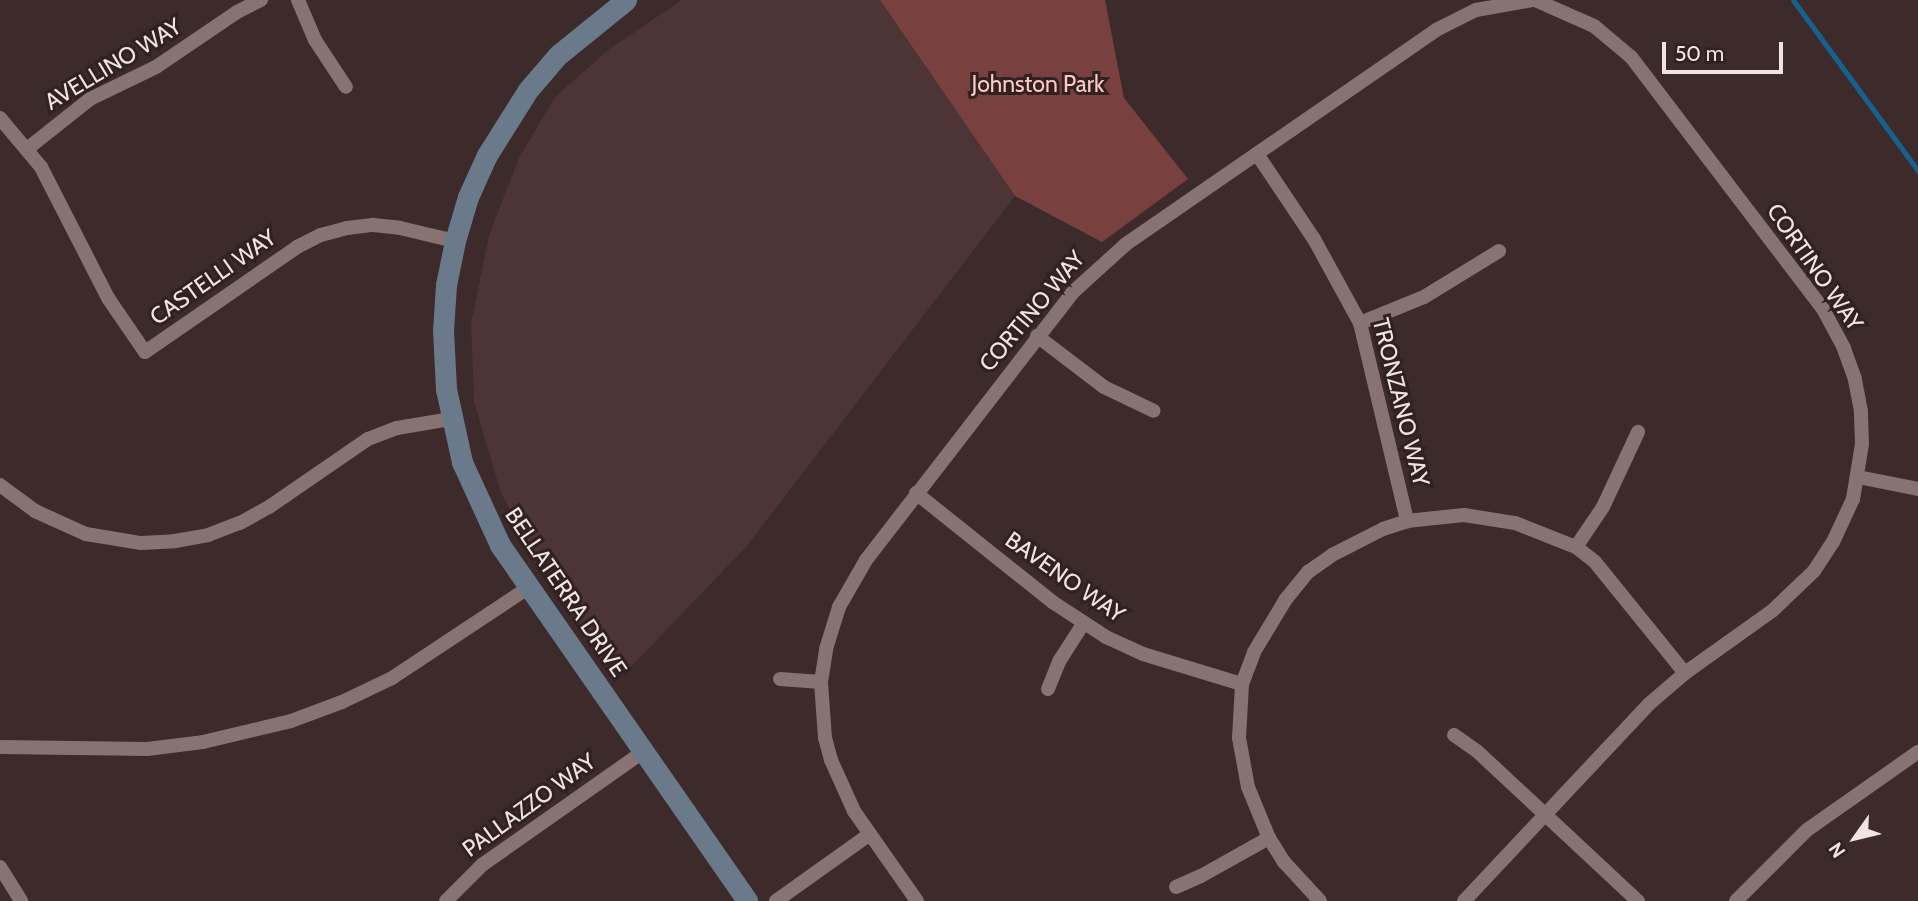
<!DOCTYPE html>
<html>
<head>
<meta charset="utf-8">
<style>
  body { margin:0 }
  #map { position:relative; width:1918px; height:901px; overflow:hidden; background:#3c2b2a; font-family:Cabin,sans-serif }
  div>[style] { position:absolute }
  .built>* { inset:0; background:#4c3534 }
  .green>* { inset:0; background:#78403e }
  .stream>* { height:5px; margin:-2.5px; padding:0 2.5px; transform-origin:2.5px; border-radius:2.5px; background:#16618d }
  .street>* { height:14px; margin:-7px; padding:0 7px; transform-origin:7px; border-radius:7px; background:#877372 }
  .secondary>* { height:21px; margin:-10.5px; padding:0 10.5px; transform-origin:10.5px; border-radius:10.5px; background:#6a7a8b }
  span { translate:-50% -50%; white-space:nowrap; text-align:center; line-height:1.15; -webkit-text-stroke:6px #312120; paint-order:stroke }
  .street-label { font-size:23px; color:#f0e5e4 }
  .park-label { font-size:23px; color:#ffc9c5 }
  .north { position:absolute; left:1820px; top:803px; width:70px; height:70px; -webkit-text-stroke:5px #312120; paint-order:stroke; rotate:236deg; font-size:19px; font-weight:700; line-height:28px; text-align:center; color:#f0e5e4 }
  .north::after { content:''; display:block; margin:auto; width:24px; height:32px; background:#f0e5e4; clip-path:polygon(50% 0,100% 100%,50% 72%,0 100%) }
  .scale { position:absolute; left:1662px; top:42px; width:121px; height:32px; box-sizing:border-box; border:4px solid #f0e5e4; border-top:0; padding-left:9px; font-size:21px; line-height:24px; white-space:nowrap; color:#f0e5e4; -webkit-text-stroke:5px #312120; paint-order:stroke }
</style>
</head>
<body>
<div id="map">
  <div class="built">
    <i style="clip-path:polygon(682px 0,880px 0,1015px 196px,746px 547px,628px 670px,615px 679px,531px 552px,500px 490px,474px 402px,471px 324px,489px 235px,519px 158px,555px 97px,608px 50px)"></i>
  </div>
  <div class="green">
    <i style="clip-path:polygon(880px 0,1105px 0,1124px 98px,1188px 179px,1102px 242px,1015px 196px)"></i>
  </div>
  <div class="stream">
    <i style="left:1793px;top:0;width:212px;rotate:53.8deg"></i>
  </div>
  <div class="street">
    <i style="left:298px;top:0;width:43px;rotate:67deg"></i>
    <i style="left:315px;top:40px;width:56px;rotate:56.6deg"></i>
    <i style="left:0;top:118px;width:64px;rotate:50.1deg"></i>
    <i style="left:41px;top:167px;width:147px;rotate:62.9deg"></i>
    <i style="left:108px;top:298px;width:65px;rotate:55.6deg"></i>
    <i style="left:145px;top:352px;width:185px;rotate:-34.6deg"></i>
    <i style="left:297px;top:247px;width:27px;rotate:-27deg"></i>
    <i style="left:321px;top:235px;width:27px;rotate:-15deg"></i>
    <i style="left:347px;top:228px;width:26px;rotate:-7deg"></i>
    <i style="left:373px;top:225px;width:27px;rotate:6deg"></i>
    <i style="left:400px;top:228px;width:57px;rotate:13.3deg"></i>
    <i style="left:27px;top:149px;width:80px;rotate:-38.4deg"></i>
    <i style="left:90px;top:99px;width:73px;rotate:-25.9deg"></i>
    <i style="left:156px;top:67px;width:98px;rotate:-34.2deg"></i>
    <i style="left:237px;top:12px;width:27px;rotate:-27deg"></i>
    <i style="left:1257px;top:154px;width:102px;rotate:56.2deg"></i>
    <i style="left:1314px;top:239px;width:96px;rotate:61.3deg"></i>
    <i style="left:1360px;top:323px;width:204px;rotate:76.6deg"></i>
    <i style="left:1360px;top:323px;width:69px;rotate:-22.1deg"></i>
    <i style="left:1424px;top:297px;width:88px;rotate:-31.5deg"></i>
    <i style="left:1037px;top:336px;width:84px;rotate:37.3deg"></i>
    <i style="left:1104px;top:387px;width:55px;rotate:25.6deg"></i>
    <i style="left:1858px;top:477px;width:61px;rotate:11.3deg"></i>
    <i style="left:0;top:485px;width:44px;rotate:36.6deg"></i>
    <i style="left:35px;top:511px;width:56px;rotate:24.3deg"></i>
    <i style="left:86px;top:534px;width:56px;rotate:9.3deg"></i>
    <i style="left:141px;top:543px;width:34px;rotate:-3deg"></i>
    <i style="left:175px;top:541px;width:34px;rotate:-10deg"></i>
    <i style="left:208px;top:535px;width:34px;rotate:-21deg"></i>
    <i style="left:240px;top:523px;width:33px;rotate:-29deg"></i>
    <i style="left:269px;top:507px;width:120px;rotate:-34.5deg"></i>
    <i style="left:368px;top:439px;width:31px;rotate:-21deg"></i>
    <i style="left:397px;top:428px;width:55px;rotate:-9.5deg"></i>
    <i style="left:916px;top:493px;width:176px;rotate:38.6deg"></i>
    <i style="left:1054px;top:603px;width:62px;rotate:33.2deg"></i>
    <i style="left:1106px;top:637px;width:41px;rotate:24.7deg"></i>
    <i style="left:1143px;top:654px;width:103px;rotate:16.9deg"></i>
    <i style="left:1576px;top:547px;width:48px;rotate:-56deg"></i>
    <i style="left:1603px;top:507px;width:83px;rotate:-65deg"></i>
    <i style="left:780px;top:679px;width:41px;rotate:4.2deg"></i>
    <i style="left:1048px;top:689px;width:31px;rotate:-68deg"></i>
    <i style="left:1060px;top:660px;width:43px;rotate:-57.4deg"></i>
    <i style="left:1454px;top:735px;width:29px;rotate:35deg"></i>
    <i style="left:1478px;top:752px;width:219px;rotate:43deg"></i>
    <i style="left:0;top:747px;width:147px;rotate:0.8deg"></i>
    <i style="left:147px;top:749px;width:56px;rotate:-7.1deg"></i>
    <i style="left:203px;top:742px;width:90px;rotate:-13.4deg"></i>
    <i style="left:291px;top:721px;width:54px;rotate:-20.4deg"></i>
    <i style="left:342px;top:702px;width:55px;rotate:-25.6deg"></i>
    <i style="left:392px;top:678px;width:163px;rotate:-33.5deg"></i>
    <i style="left:0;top:867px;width:40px;rotate:58deg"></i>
    <i style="left:1176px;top:887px;width:27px;rotate:-24deg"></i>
    <i style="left:1201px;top:876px;width:78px;rotate:-29.2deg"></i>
    <i style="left:446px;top:901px;width:51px;rotate:-45deg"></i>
    <i style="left:482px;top:865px;width:197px;rotate:-35.1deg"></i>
    <i style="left:776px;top:901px;width:115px;rotate:-35.5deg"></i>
    <i style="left:917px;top:901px;width:110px;rotate:-125deg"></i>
    <i style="left:854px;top:811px;width:56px;rotate:-114.3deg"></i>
    <i style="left:831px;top:760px;width:23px;rotate:-105deg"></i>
    <i style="left:825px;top:738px;width:56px;rotate:-94.1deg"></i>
    <i style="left:821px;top:682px;width:33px;rotate:-81deg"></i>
    <i style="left:826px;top:649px;width:44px;rotate:-72.8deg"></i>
    <i style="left:839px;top:607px;width:54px;rotate:-60.1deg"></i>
    <i style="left:866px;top:560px;width:337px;rotate:-52.3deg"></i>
    <i style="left:1072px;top:293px;width:73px;rotate:-42.2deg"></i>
    <i style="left:1126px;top:244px;width:377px;rotate:-34.6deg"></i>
    <i style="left:1436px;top:30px;width:45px;rotate:-26.6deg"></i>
    <i style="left:1476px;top:10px;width:58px;rotate:-10deg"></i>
    <i style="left:1320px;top:901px;width:53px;rotate:-132.7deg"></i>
    <i style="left:1284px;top:862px;width:28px;rotate:-122deg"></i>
    <i style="left:1269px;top:838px;width:55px;rotate:-112.4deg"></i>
    <i style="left:1248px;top:787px;width:50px;rotate:-100.4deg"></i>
    <i style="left:1239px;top:738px;width:54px;rotate:-86.8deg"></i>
    <i style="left:1242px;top:684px;width:34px;rotate:-69deg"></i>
    <i style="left:1254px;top:652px;width:62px;rotate:-58.9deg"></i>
    <i style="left:1286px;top:599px;width:35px;rotate:-51deg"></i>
    <i style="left:1308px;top:572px;width:29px;rotate:-35deg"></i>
    <i style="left:1332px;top:555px;width:57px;rotate:-27deg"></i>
    <i style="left:1383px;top:529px;width:25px;rotate:-18deg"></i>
    <i style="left:1407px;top:521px;width:57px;rotate:-6deg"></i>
    <i style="left:1464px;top:515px;width:52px;rotate:8.9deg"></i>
    <i style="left:1515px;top:523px;width:66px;rotate:21.5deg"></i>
    <i style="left:1576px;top:547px;width:24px;rotate:38deg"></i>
    <i style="left:1595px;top:562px;width:143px;rotate:51deg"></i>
    <i style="left:1464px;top:901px;width:270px;rotate:-46.8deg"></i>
    <i style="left:1649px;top:704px;width:48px;rotate:-40.7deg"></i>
    <i style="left:1685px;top:673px;width:107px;rotate:-35.5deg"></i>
    <i style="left:1772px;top:611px;width:58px;rotate:-43.6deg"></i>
    <i style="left:1814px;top:571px;width:35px;rotate:-57deg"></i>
    <i style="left:1833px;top:542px;width:47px;rotate:-65.1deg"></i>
    <i style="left:1853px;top:499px;width:56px;rotate:-80.7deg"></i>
    <i style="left:1862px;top:444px;width:33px;rotate:-92deg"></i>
    <i style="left:1861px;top:411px;width:33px;rotate:-101deg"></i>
    <i style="left:1855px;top:379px;width:33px;rotate:-110deg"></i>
    <i style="left:1844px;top:348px;width:44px;rotate:-118.3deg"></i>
    <i style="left:1823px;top:309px;width:317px;rotate:-127.3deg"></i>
    <i style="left:1631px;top:57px;width:48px;rotate:-140deg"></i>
    <i style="left:1594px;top:26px;width:64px;rotate:-156.2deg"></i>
    <i style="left:1736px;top:901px;width:100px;rotate:-45deg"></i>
    <i style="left:1807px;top:830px;width:136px;rotate:-35.1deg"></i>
  </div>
  <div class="secondary">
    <i style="left:626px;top:0;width:87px;rotate:141deg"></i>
    <i style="left:558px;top:55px;width:46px;rotate:130.6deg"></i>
    <i style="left:528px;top:90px;width:77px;rotate:122.2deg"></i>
    <i style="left:487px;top:155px;width:46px;rotate:114.3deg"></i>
    <i style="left:468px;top:197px;width:46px;rotate:106.5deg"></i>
    <i style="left:455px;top:241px;width:45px;rotate:101.6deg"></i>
    <i style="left:446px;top:285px;width:45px;rotate:93.8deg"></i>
    <i style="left:443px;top:330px;width:59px;rotate:87.1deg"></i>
    <i style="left:446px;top:389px;width:75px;rotate:77.6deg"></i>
    <i style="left:462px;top:462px;width:91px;rotate:65.4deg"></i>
    <i style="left:500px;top:545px;width:433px;rotate:55.2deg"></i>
  </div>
  <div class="street-label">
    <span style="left:113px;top:64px;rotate:-31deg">AVELLINO WAY</span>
    <span style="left:1815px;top:267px;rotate:55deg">CORTINO WAY</span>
    <span style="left:213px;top:277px;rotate:-35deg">CASTELLI WAY</span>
    <span style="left:1032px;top:311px;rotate:-50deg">CORTINO WAY</span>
    <span style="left:1401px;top:402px;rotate:76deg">TRONZANO WAY</span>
    <span style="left:1065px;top:577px;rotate:35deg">BAVENO WAY</span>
    <span style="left:566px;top:592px;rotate:56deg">BELLATERRA DRIVE</span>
    <span style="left:529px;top:805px;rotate:-36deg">PALLAZZO WAY</span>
  </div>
  <div class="park-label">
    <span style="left:1038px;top:84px">Johnston Park</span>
  </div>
  <div class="north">N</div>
  <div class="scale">50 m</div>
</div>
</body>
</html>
